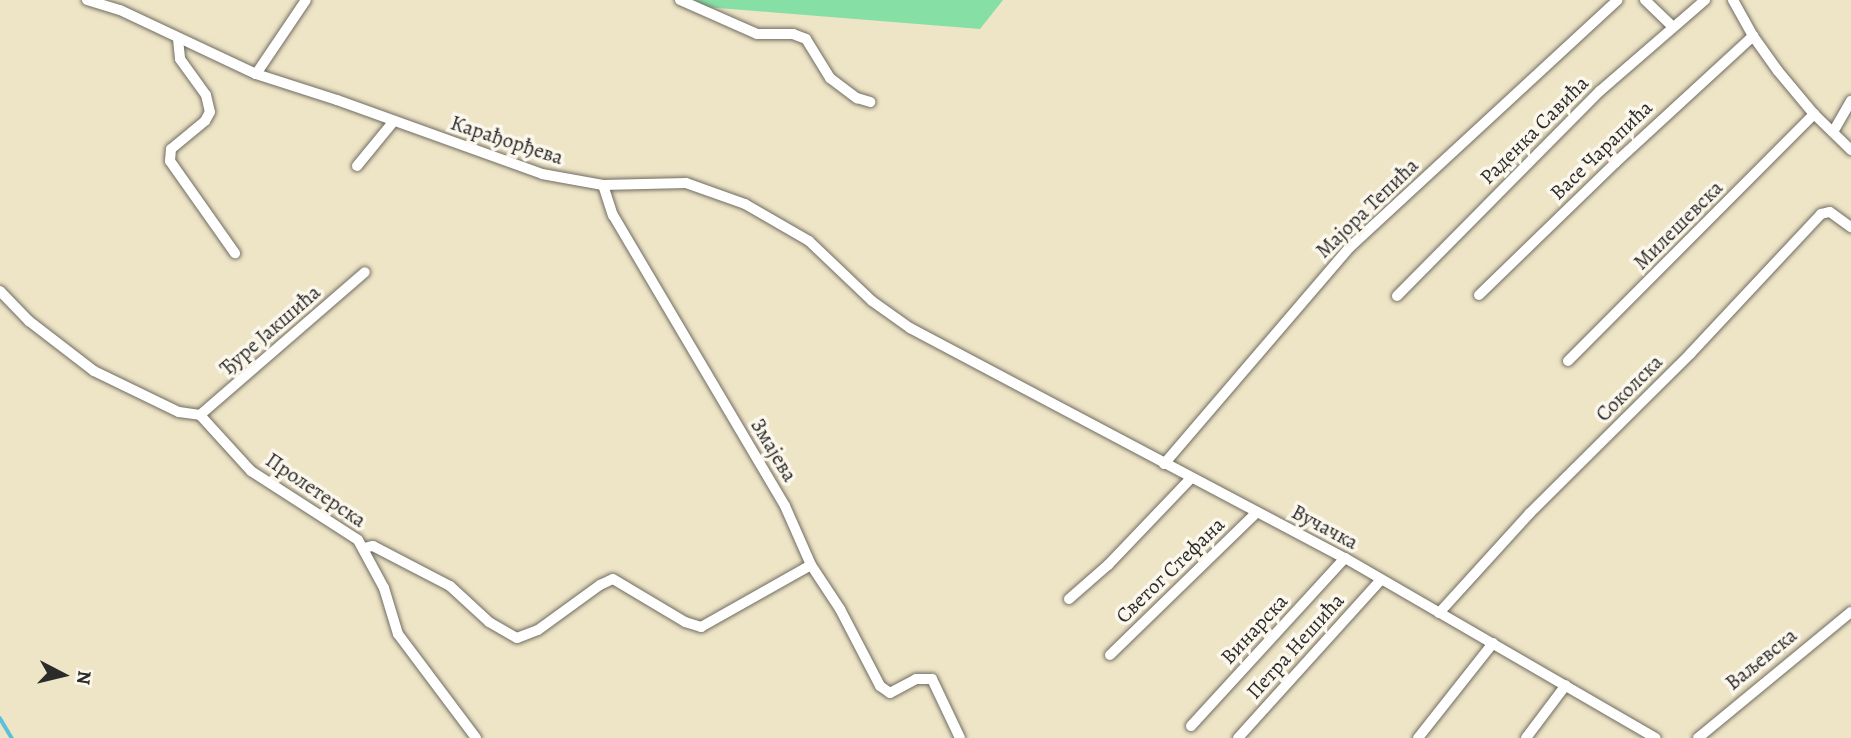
<!DOCTYPE html>
<html>
<head>
<meta charset="utf-8">
<style>
  body { margin:0 }
  #map { position:relative; width:1851px; height:738px; overflow:hidden; background:#eee4c6; font-family:Alegreya,serif }
  div>[style] { position:absolute }
  .green>* { inset:0; background:#86e0a6 }
  .stream>* { height:3.5px; margin:-1.75px; padding:0 1.75px; transform-origin:1.75px; border-radius:1.75px; background:#5bc0d9 }
  .roads { filter:drop-shadow(0 0 2px #6f6c61) drop-shadow(0 0 2px #6f6c61) }
  .minor>* { height:10px; margin:-5px; padding:0 5px; transform-origin:5px; border-radius:5px; background:#fff }
  span { translate:-50% -50%; white-space:nowrap; text-align:center; line-height:1.15; -webkit-text-stroke:7px #fbf7ec; paint-order:stroke }
  .street-label { font-size:21px; color:#2b2b2b }
  .north { position:absolute; left:28px; top:640px; width:70px; height:70px; -webkit-text-stroke:5px #fbf7ec; paint-order:stroke; rotate:97deg; font-size:19px; font-weight:700; line-height:28px; text-align:center; color:#2b2b2b }
  .north::after { content:''; display:block; margin:auto; width:24px; height:32px; background:#2b2b2b; clip-path:polygon(50% 0,100% 100%,50% 72%,0 100%) }
</style>
</head>
<body>
<div id="map">
  <div class="green">
    <i style="clip-path:polygon(693px 0,1003px 0,980px 29px,706px 7px)"></i>
  </div>
  <div class="stream">
    <i style="left:0;top:718px;width:23px;rotate:59deg"></i>
  </div>
  <div class="roads">
    <div class="minor">
      <i style="left:87px;top:0;width:34px;rotate:17deg"></i>
      <i style="left:120px;top:10px;width:150px;rotate:25.2deg"></i>
      <i style="left:256px;top:74px;width:85px;rotate:17.8deg"></i>
      <i style="left:337px;top:100px;width:218px;rotate:19.8deg"></i>
      <i style="left:542px;top:174px;width:62px;rotate:10.2deg"></i>
      <i style="left:603px;top:185px;width:83px;rotate:-1.4deg"></i>
      <i style="left:686px;top:183px;width:63px;rotate:19.6deg"></i>
      <i style="left:745px;top:204px;width:74px;rotate:30deg"></i>
      <i style="left:809px;top:241px;width:87px;rotate:43.6deg"></i>
      <i style="left:872px;top:301px;width:47px;rotate:35.4deg"></i>
      <i style="left:910px;top:328px;width:492px;rotate:27.9deg"></i>
      <i style="left:1345px;top:558px;width:359px;rotate:30.1deg"></i>
      <i style="left:680px;top:0;width:84px;rotate:23.8deg"></i>
      <i style="left:757px;top:34px;width:36px"></i>
      <i style="left:793px;top:34px;width:14px;rotate:21deg"></i>
      <i style="left:806px;top:39px;width:46px;rotate:58.4deg"></i>
      <i style="left:830px;top:78px;width:34px;rotate:37deg"></i>
      <i style="left:857px;top:98px;width:14px;rotate:17deg"></i>
      <i style="left:1645px;top:0;width:37px;rotate:44deg"></i>
      <i style="left:1733px;top:0;width:41px;rotate:60.9deg"></i>
      <i style="left:1753px;top:36px;width:43px;rotate:54.5deg"></i>
      <i style="left:1778px;top:71px;width:56px;rotate:50.1deg"></i>
      <i style="left:1814px;top:114px;width:52px;rotate:44.2deg"></i>
      <i style="left:178px;top:39px;width:20px;rotate:84deg"></i>
      <i style="left:180px;top:59px;width:44px;rotate:54.2deg"></i>
      <i style="left:206px;top:95px;width:17px;rotate:77deg"></i>
      <i style="left:210px;top:112px;width:10px;rotate:119deg"></i>
      <i style="left:205px;top:121px;width:44px;rotate:140.5deg"></i>
      <i style="left:171px;top:149px;width:12px;rotate:95deg"></i>
      <i style="left:170px;top:161px;width:113px;rotate:54.8deg"></i>
      <i style="left:256px;top:74px;width:89px;rotate:-56deg"></i>
      <i style="left:1833px;top:132px;width:36px;rotate:-60deg"></i>
      <i style="left:357px;top:166px;width:58px;rotate:-50.6deg"></i>
      <i style="left:603px;top:185px;width:32px;rotate:72deg"></i>
      <i style="left:613px;top:215px;width:338px;rotate:59.4deg"></i>
      <i style="left:785px;top:506px;width:64px;rotate:66.2deg"></i>
      <i style="left:811px;top:565px;width:53px;rotate:56.6deg"></i>
      <i style="left:840px;top:609px;width:87px;rotate:62.5deg"></i>
      <i style="left:880px;top:686px;width:12px;rotate:35deg"></i>
      <i style="left:890px;top:693px;width:30px;rotate:-28deg"></i>
      <i style="left:916px;top:679px;width:16px"></i>
      <i style="left:932px;top:679px;width:65px;rotate:64.6deg"></i>
      <i style="left:0;top:291px;width:42px;rotate:46deg"></i>
      <i style="left:29px;top:321px;width:82px;rotate:37.6deg"></i>
      <i style="left:94px;top:371px;width:94px;rotate:25.8deg"></i>
      <i style="left:179px;top:412px;width:21px;rotate:8deg"></i>
      <i style="left:200px;top:415px;width:76px;rotate:47.7deg"></i>
      <i style="left:251px;top:471px;width:127px;rotate:32.8deg"></i>
      <i style="left:358px;top:540px;width:55px;rotate:61.6deg"></i>
      <i style="left:384px;top:588px;width:48px;rotate:73.1deg"></i>
      <i style="left:398px;top:634px;width:130px;rotate:53.1deg"></i>
      <i style="left:1479px;top:295px;width:190px;rotate:-44.1deg"></i>
      <i style="left:1615px;top:163px;width:188px;rotate:-42.6deg"></i>
      <i style="left:1397px;top:296px;width:289px;rotate:-45.3deg"></i>
      <i style="left:1600px;top:91px;width:139px;rotate:-40.9deg"></i>
      <i style="left:1568px;top:361px;width:349px;rotate:-45.1deg"></i>
      <i style="left:200px;top:415px;width:218px;rotate:-40.9deg"></i>
      <i style="left:1164px;top:464px;width:286px;rotate:-49.4deg"></i>
      <i style="left:1350px;top:247px;width:364px;rotate:-42.7deg"></i>
      <i style="left:364px;top:548px;width:9px;rotate:-13deg"></i>
      <i style="left:373px;top:546px;width:87px;rotate:27.5deg"></i>
      <i style="left:450px;top:586px;width:53px;rotate:42.7deg"></i>
      <i style="left:489px;top:622px;width:32px;rotate:30deg"></i>
      <i style="left:517px;top:638px;width:22px;rotate:-21deg"></i>
      <i style="left:538px;top:630px;width:77px;rotate:-36deg"></i>
      <i style="left:600px;top:585px;width:14px;rotate:-25deg"></i>
      <i style="left:613px;top:579px;width:84px;rotate:30.8deg"></i>
      <i style="left:685px;top:622px;width:17px;rotate:17deg"></i>
      <i style="left:701px;top:627px;width:126px;rotate:-29.4deg"></i>
      <i style="left:1069px;top:599px;width:52px;rotate:-41.1deg"></i>
      <i style="left:1108px;top:565px;width:120px;rotate:-46.3deg"></i>
      <i style="left:1439px;top:613px;width:135px;rotate:-47.7deg"></i>
      <i style="left:1530px;top:513px;width:226px;rotate:-44.8deg"></i>
      <i style="left:1690px;top:354px;width:192px;rotate:-46.9deg"></i>
      <i style="left:1821px;top:214px;width:9px;rotate:-13deg"></i>
      <i style="left:1830px;top:212px;width:26px;rotate:36deg"></i>
      <i style="left:1110px;top:655px;width:205px;rotate:-44.2deg"></i>
      <i style="left:1191px;top:726px;width:228px;rotate:-47.5deg"></i>
      <i style="left:1238px;top:738px;width:213px;rotate:-47.9deg"></i>
      <i style="left:1418px;top:738px;width:121px;rotate:-51.7deg"></i>
      <i style="left:1526px;top:738px;width:66px;rotate:-53deg"></i>
      <i style="left:1698px;top:738px;width:198px;rotate:-39.5deg"></i>
    </div>
  </div>
  <div class="street-label">
    <span style="left:1534px;top:130px;rotate:-45deg">Раденка Савића</span>
    <span style="left:507px;top:140px;rotate:18deg">Карађорђева</span>
    <span style="left:1601px;top:150px;rotate:-44deg">Васе Чарапића</span>
    <span style="left:1367px;top:208px;rotate:-44deg">Мајора Тепића</span>
    <span style="left:1678px;top:225px;rotate:-45deg">Милешевска</span>
    <span style="left:270px;top:330px;rotate:-41deg">Ђуре Јакшића</span>
    <span style="left:1629px;top:388px;rotate:-45deg">Соколска</span>
    <span style="left:774px;top:450px;rotate:59deg">Змајева</span>
    <span style="left:316px;top:490px;rotate:34deg">Пролетерска</span>
    <span style="left:1325px;top:527px;rotate:28deg">Вучачка</span>
    <span style="left:1170px;top:570px;rotate:-44deg">Светог Стефана</span>
    <span style="left:1254px;top:629px;rotate:-47deg">Винарска</span>
    <span style="left:1295px;top:646px;rotate:-48deg">Петра Нешића</span>
    <span style="left:1761px;top:659px;rotate:-39deg">Ваљевска</span>
  </div>
  <div class="north">N</div>
</div>
</body>
</html>
